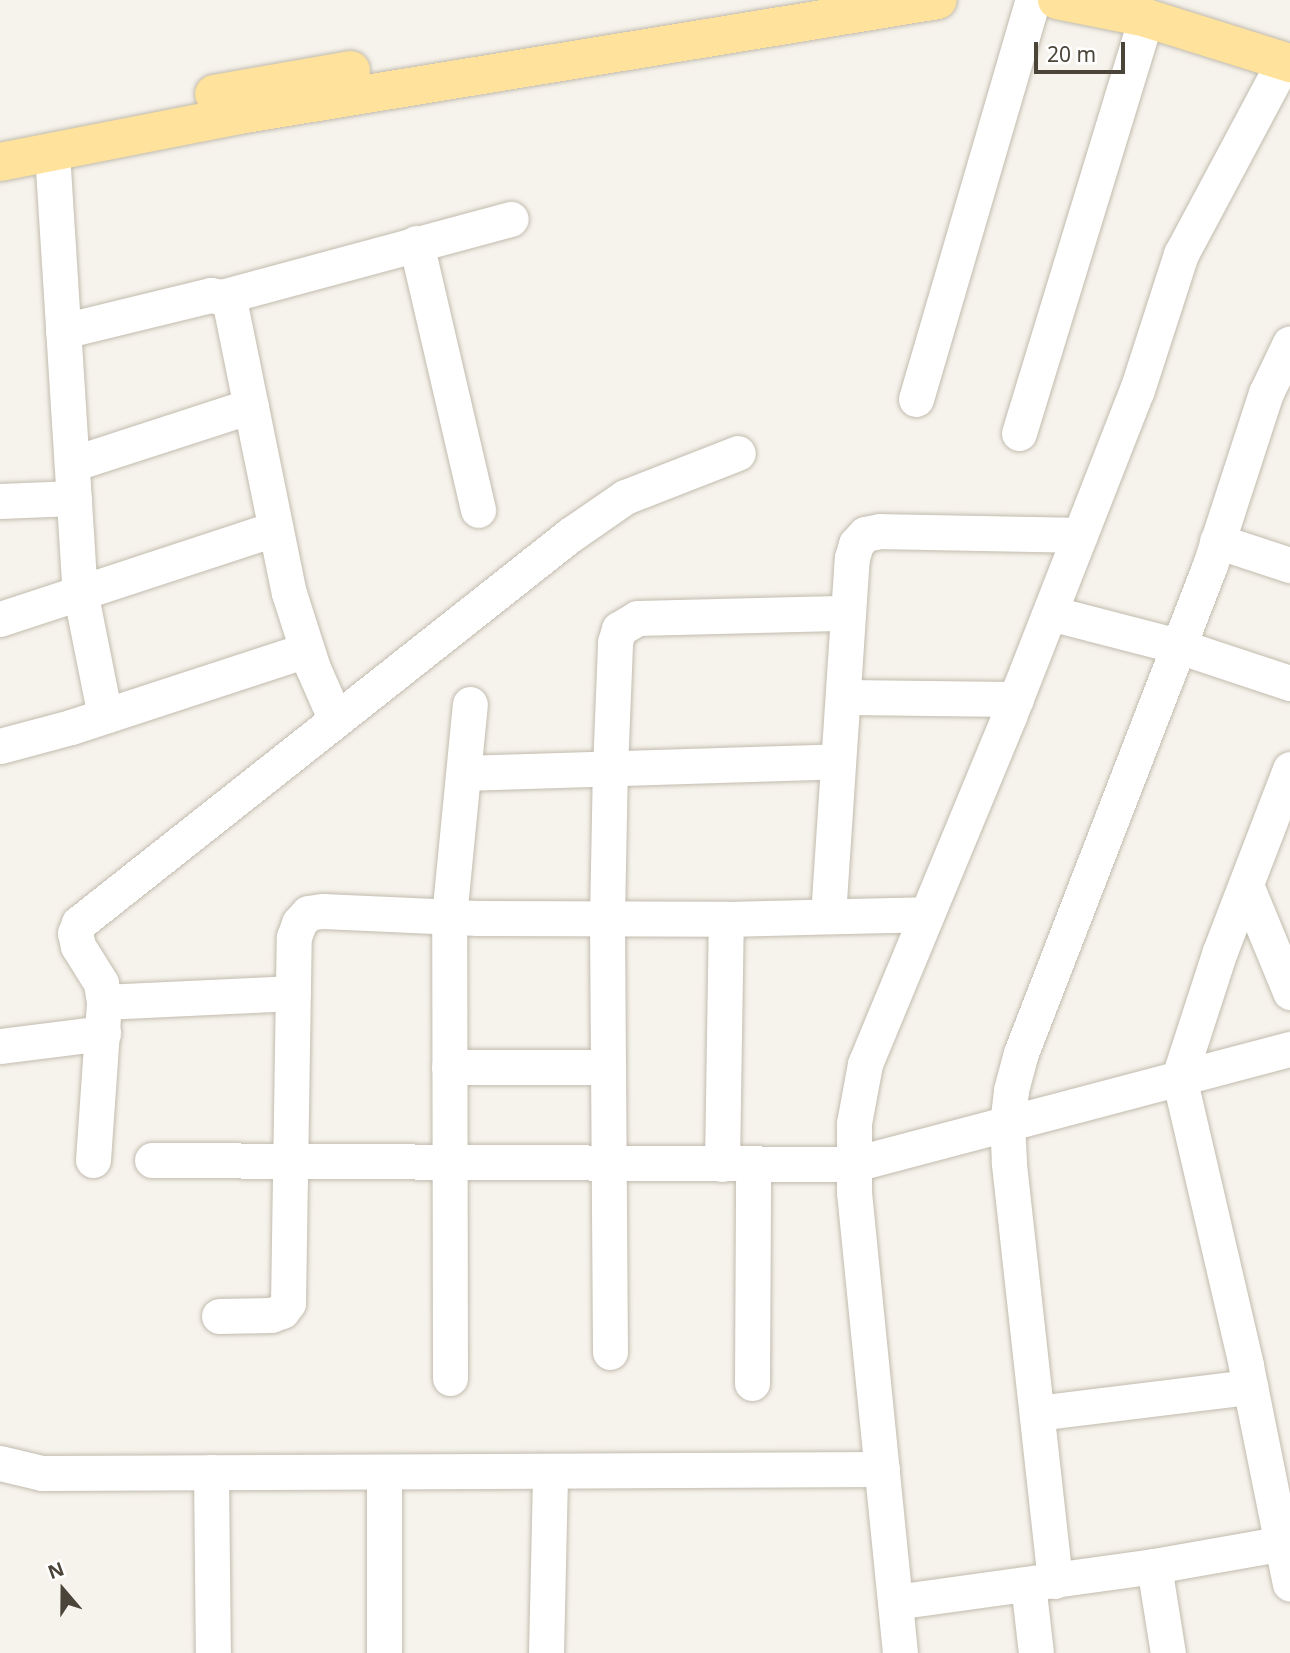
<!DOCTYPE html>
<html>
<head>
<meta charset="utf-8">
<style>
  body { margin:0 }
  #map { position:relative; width:1290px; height:1653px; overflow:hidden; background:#f6f3ec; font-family:"Noto Sans",sans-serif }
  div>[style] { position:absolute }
  .roads { filter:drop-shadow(0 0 2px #c2bbae) drop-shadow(0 0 2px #c2bbae) }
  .minor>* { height:35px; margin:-17.5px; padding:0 17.5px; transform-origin:17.5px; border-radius:17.5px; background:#fff }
  .major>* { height:38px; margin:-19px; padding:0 19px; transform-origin:19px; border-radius:19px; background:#ffe39c }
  span { translate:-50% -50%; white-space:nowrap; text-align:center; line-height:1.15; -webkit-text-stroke:5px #fff; paint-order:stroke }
  .north { position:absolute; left:28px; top:1555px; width:70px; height:70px; -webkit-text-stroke:5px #fff; paint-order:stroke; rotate:340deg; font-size:19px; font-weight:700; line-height:28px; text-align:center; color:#4b4439 }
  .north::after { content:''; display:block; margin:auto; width:24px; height:32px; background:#4b4439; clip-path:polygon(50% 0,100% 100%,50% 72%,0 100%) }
  .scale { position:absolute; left:1034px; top:42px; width:91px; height:32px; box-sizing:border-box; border:4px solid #4b4439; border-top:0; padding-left:9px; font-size:21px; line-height:24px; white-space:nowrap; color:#4b4439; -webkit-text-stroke:5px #fff; paint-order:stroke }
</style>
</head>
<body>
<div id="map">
  <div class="roads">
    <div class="minor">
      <i style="left:52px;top:152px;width:440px;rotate:86.4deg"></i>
      <i style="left:80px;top:591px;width:127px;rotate:78.7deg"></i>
      <i style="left:416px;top:243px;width:274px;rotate:76.9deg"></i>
      <i style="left:221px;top:297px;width:300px;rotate:-15.1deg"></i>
      <i style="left:63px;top:331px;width:152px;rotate:-13.7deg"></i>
      <i style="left:211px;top:295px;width:10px;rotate:11deg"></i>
      <i style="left:221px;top:297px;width:11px;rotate:38deg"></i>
      <i style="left:230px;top:304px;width:295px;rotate:78.5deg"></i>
      <i style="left:289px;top:593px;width:79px;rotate:72.3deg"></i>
      <i style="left:313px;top:668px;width:55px;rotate:66.3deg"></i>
      <i style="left:916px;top:399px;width:416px;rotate:-73.7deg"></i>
      <i style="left:1019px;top:433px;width:434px;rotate:-73deg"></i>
      <i style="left:72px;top:464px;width:188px;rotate:-18deg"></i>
      <i style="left:0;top:501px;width:74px;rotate:-2.3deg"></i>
      <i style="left:1217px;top:541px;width:77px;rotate:18.2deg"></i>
      <i style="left:1050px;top:613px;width:132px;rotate:14.5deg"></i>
      <i style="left:1178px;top:646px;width:118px;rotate:18.3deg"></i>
      <i style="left:0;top:619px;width:288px;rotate:-18.2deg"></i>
      <i style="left:843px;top:697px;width:173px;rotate:0.7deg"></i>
      <i style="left:0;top:746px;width:73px;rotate:-15deg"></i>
      <i style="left:71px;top:727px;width:248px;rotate:-18.1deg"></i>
      <i style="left:1290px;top:769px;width:195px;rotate:111deg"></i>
      <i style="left:1220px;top:951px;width:133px;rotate:108deg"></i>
      <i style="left:1179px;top:1077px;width:297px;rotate:76.9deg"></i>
      <i style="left:1246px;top:1366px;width:222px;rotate:78.6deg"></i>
      <i style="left:464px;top:773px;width:374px;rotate:-1.8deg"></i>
      <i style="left:1246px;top:885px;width:116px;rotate:67.6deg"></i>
      <i style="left:828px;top:916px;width:359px;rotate:-86.2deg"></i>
      <i style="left:852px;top:558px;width:15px;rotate:-74deg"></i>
      <i style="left:856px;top:544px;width:13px;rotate:-48deg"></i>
      <i style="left:865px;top:534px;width:15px;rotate:-11deg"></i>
      <i style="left:880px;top:531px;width:200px;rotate:1.1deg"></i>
      <i style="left:104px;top:1002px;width:189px;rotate:-2.7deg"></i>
      <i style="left:0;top:1046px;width:104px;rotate:-7.2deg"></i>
      <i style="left:449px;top:1067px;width:159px"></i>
      <i style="left:93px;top:1160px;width:158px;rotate:-86deg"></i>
      <i style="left:104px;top:1002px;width:19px;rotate:-99deg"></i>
      <i style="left:101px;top:983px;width:44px;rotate:-121.9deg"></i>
      <i style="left:78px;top:946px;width:13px;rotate:-103deg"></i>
      <i style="left:75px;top:933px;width:11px;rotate:-68deg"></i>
      <i style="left:79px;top:923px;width:626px;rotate:-38.32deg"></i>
      <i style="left:570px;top:535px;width:67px;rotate:-34.6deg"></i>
      <i style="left:625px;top:497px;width:121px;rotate:-21.3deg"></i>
      <i style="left:152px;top:1160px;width:702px;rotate:0.33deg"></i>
      <i style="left:854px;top:1164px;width:451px;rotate:-14.8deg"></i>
      <i style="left:722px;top:1164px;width:245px;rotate:-89.1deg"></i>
      <i style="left:219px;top:1316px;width:52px;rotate:-1.1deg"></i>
      <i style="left:271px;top:1315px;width:12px;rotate:-20deg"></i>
      <i style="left:282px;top:1311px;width:10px;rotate:-53deg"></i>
      <i style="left:288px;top:1303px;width:366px;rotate:-89.1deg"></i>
      <i style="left:294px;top:937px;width:15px;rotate:-70deg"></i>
      <i style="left:299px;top:923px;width:13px;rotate:-48deg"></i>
      <i style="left:308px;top:913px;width:15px;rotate:-8deg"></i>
      <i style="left:323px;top:911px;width:155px;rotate:2.6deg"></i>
      <i style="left:478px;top:918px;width:248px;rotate:0.2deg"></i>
      <i style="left:726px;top:919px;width:199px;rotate:-1.4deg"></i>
      <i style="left:610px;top:1352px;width:433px;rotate:-90.4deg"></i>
      <i style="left:607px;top:919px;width:150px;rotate:-88.9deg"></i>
      <i style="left:610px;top:769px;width:127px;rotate:-87.7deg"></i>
      <i style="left:615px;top:642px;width:14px;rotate:-73deg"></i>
      <i style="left:619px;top:629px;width:21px;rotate:-31deg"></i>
      <i style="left:637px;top:618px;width:211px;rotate:-1.4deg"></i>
      <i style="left:450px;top:1378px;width:461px;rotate:-90.1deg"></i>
      <i style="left:449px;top:917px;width:214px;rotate:-84.4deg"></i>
      <i style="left:752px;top:1383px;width:219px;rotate:-89.7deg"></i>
      <i style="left:1037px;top:1413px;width:215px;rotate:-7deg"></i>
      <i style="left:0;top:1463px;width:43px;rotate:13.4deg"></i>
      <i style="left:42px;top:1473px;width:840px;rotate:-0.27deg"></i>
      <i style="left:211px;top:1472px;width:181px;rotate:89.4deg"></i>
      <i style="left:384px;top:1472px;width:181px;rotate:90deg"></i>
      <i style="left:1154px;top:1566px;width:88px;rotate:80.9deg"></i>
      <i style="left:1055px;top:1581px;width:422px;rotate:-96.3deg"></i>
      <i style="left:1009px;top:1162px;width:38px;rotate:-93deg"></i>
      <i style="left:1007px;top:1124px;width:34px;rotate:-83deg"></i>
      <i style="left:1011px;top:1090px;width:38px;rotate:-75deg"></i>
      <i style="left:1021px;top:1053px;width:523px;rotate:-68.83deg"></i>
      <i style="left:1210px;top:565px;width:181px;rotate:-72deg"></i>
      <i style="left:1266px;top:393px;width:55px;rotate:-64.4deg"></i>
      <i style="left:1028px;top:1584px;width:69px;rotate:83.4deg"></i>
      <i style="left:895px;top:1602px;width:261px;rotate:-7.9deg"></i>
      <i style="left:1154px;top:1566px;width:138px;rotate:-10deg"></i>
      <i style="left:546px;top:1653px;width:182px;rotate:-88.7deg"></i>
      <i style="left:900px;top:1653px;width:463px;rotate:-95.7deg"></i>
      <i style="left:854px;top:1192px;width:69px;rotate:-90deg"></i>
      <i style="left:854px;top:1123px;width:60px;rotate:-79.4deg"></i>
      <i style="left:865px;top:1064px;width:377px;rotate:-67.5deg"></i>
      <i style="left:1009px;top:716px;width:350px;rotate:-68.6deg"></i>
      <i style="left:1137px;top:390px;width:143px;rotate:-72.1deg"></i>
      <i style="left:1181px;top:254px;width:219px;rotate:-61.9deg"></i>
    </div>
    <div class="major">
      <i style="left:1057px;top:0;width:91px;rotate:11.4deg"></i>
      <i style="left:1146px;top:18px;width:151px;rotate:17.4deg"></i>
      <i style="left:214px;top:94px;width:139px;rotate:-9.9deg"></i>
      <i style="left:0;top:162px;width:244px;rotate:-11.1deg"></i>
      <i style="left:239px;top:115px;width:708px;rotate:-9.34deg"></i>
    </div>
  </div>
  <div class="north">N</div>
  <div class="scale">20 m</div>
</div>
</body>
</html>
